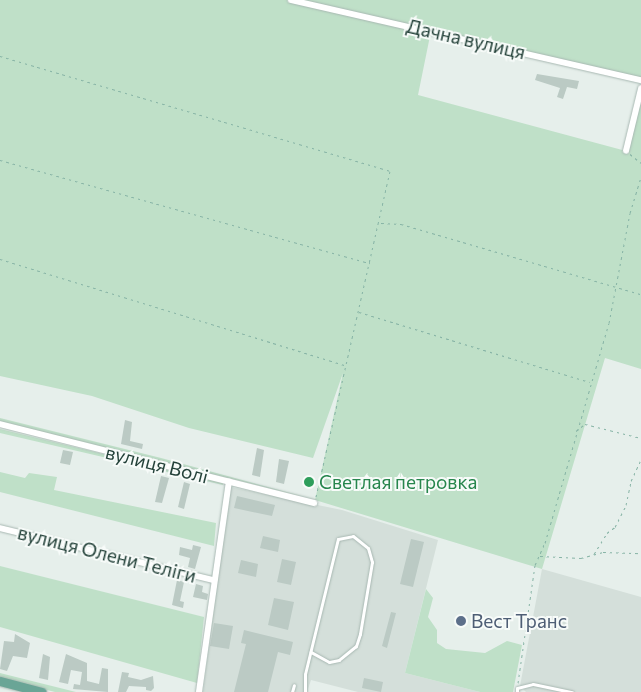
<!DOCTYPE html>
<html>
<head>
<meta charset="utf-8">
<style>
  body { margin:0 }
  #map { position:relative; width:641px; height:692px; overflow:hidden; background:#e6efeb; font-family:Commissioner,sans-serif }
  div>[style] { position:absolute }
  .built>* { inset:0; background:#d4dfda }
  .green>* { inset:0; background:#bfe0c8 }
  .building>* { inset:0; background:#bbcac4 }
  .path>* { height:1px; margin-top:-0.5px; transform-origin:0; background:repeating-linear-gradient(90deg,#86b3a5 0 2.5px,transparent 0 6.5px) }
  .roads { filter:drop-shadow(0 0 1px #a8b8b2) drop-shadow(0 0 1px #a8b8b2) }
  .lane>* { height:3px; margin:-1.5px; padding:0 1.5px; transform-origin:1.5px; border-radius:1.5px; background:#fff }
  .street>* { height:5.5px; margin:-2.75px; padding:0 2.75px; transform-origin:2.75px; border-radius:2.75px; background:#fff }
  .primary>* { height:9px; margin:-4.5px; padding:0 4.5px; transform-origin:4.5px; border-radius:4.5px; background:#6aa596 }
  .dots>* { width:14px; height:14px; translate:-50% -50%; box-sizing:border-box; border:2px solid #f7fbf9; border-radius:50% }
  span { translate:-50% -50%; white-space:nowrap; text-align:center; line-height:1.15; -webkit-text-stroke:4px #f7fbf9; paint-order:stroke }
  .street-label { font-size:19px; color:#24423a }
  .leisure-label { font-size:19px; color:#27864d }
  .left { translate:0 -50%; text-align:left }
  .service-label { font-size:19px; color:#4e5e75 }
</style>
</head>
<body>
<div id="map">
  <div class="built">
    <i style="clip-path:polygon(230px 487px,342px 510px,438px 540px,405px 673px,480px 692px,358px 692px,311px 680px,307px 692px,203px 692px)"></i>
    <i style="clip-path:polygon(542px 569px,641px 597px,641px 692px,526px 692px,520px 686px)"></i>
  </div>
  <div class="green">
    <i style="clip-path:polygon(0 0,641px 0,641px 80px,431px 31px,418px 95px,626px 151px,641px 89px,641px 369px,605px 358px,542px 569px,315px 500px,343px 373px,313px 458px,189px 428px,92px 396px,0 376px)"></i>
    <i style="clip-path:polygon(0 418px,161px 458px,305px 497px,0 422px)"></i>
    <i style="clip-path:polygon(0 429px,223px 483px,223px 485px,0 433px)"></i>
    <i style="clip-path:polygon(0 472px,25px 478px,29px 473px,57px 477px,54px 490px,216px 523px,214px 546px,0 492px)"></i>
    <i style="clip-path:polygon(0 566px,204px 617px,197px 683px,0 627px)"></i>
    <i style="clip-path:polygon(426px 589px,433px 598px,428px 617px,437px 630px,437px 643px,446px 649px,485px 653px,507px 641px,522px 645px,513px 692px,480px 692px,405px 673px)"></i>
    <i style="clip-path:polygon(0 673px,76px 692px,55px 692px,0 678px)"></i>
  </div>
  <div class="building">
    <i style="clip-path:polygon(537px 74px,579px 81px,577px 89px,567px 87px,563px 99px,557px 97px,560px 88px,535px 80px)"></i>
    <i style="clip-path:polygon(125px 420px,132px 422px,130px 441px,143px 444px,142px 449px,121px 444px)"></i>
    <i style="clip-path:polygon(257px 448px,264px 450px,260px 477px,252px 475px)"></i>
    <i style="clip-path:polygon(63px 450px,73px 452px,70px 465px,60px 463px)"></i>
    <i style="clip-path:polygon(279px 459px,289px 461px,284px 484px,276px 482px)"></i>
    <i style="clip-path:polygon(161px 476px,169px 478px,162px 503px,155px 502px)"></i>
    <i style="clip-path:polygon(184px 482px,190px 484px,184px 509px,178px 507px)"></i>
    <i style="clip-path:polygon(237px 496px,275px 505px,272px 516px,234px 508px)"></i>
    <i style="clip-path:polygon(263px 536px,280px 540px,278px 552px,260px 548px)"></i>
    <i style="clip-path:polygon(411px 539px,424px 542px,413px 587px,400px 584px)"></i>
    <i style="clip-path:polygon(193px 545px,201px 547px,195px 569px,188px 567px,190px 558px,179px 555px,180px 547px,192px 550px)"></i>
    <i style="clip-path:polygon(282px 559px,296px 562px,291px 585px,277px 582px)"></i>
    <i style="clip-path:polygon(241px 560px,258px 564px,256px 577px,238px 573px)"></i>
    <i style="clip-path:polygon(177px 580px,184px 582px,180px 601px,184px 602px,183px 608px,172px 605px)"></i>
    <i style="clip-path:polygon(196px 584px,203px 586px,202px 592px,208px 594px,207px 600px,193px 597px)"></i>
    <i style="clip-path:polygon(274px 598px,294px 602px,288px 630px,268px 625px)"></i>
    <i style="clip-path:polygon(391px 612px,396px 613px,387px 648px,382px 646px)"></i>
    <i style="clip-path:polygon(214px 623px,233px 626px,229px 649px,210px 646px)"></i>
    <i style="clip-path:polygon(244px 630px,293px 642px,290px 655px,278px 652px,268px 692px,234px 692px,246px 644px,241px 643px)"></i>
    <i style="clip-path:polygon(15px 634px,30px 643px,27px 658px,13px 656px,7px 671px,0 669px,4px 641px,14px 642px)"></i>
    <i style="clip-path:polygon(43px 654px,50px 657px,48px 680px,39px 678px)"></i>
    <i style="clip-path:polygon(66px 654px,87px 663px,87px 681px,99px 684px,102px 668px,108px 669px,108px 692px,73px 689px,74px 684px,80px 685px,82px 672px,71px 670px,68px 684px,59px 682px)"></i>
    <i style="clip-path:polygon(122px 672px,129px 673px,128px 677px,141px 680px,153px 676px,154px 688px,151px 691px,146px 690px,146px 687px,129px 686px,126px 692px,118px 692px)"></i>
    <i style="clip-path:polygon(364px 678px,383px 682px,381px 692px,362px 688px)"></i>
  </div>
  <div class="path">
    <i style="left:0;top:56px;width:407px;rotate:16.4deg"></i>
    <i style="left:390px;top:171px;width:334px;rotate:102.8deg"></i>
    <i style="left:630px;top:154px;width:14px;rotate:39deg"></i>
    <i style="left:0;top:160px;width:384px;rotate:15.6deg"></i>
    <i style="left:381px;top:223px;width:20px;rotate:3deg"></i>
    <i style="left:401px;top:224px;width:250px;rotate:16.3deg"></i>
    <i style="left:0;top:259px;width:361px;rotate:17.1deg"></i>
    <i style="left:359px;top:312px;width:241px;rotate:16.9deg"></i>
    <i style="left:576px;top:431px;width:11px;rotate:-38deg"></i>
    <i style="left:585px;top:424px;width:58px;rotate:14deg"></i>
    <i style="left:594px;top:554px;width:25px;rotate:-58deg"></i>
    <i style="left:607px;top:533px;width:10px;rotate:-37deg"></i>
    <i style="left:615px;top:527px;width:25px;rotate:-63deg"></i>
    <i style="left:626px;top:505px;width:25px;rotate:-78deg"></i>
    <i style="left:631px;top:481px;width:23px;rotate:-65deg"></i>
    <i style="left:540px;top:556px;width:41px;rotate:2.8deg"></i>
    <i style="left:581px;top:558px;width:23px;rotate:-15deg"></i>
    <i style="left:603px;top:552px;width:38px;rotate:2deg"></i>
    <i style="left:518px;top:683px;width:119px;rotate:-81.8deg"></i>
    <i style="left:535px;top:565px;width:24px;rotate:-66deg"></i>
    <i style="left:545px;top:543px;width:229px;rotate:-73.8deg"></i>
    <i style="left:609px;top:323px;width:112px;rotate:-79.2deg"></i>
    <i style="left:630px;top:213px;width:38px;rotate:-73deg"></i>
  </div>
  <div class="roads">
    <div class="lane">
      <i style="left:292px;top:692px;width:7px;rotate:-74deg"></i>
      <i style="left:305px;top:692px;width:18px;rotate:-90deg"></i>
      <i style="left:305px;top:674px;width:139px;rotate:-76.3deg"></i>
      <i style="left:338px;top:539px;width:15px;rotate:-11deg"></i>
      <i style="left:353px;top:536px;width:19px;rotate:39deg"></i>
      <i style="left:368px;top:548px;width:15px;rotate:74deg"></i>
      <i style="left:372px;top:562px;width:73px;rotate:99.5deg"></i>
      <i style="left:360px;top:634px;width:13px;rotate:108deg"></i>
      <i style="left:356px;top:646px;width:22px;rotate:141deg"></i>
      <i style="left:339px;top:660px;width:10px;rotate:169deg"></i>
      <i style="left:329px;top:662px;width:21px;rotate:-151deg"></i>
      <i style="left:517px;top:692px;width:4px;rotate:-90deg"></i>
      <i style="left:517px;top:688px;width:16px;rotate:-14deg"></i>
      <i style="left:533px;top:684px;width:40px;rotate:12deg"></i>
    </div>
    <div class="street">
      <i style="left:291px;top:0;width:359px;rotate:12.9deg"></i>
      <i style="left:626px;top:151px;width:64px;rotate:-76.4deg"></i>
      <i style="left:0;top:424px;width:324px;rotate:14.1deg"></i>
      <i style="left:0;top:528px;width:220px;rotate:13.7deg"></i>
      <i style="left:199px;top:692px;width:212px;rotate:-81.9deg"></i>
    </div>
    <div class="primary">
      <i style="left:0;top:681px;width:43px;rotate:14.7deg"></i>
    </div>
  </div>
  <div class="dots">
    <i style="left:309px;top:482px;background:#2e9e5b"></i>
    <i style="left:461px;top:621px;background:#5c6f8a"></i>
  </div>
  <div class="street-label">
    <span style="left:466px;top:39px;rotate:13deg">Дачна вулиця</span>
    <span style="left:157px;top:464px;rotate:14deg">вулиця Волі</span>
    <span style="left:107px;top:554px;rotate:14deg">вулиця Олени Теліги</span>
  </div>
  <div class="leisure-label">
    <span class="left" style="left:319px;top:482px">Светлая петровка</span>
  </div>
  <div class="service-label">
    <span class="left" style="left:471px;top:621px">Вест Транс</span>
  </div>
</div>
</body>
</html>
